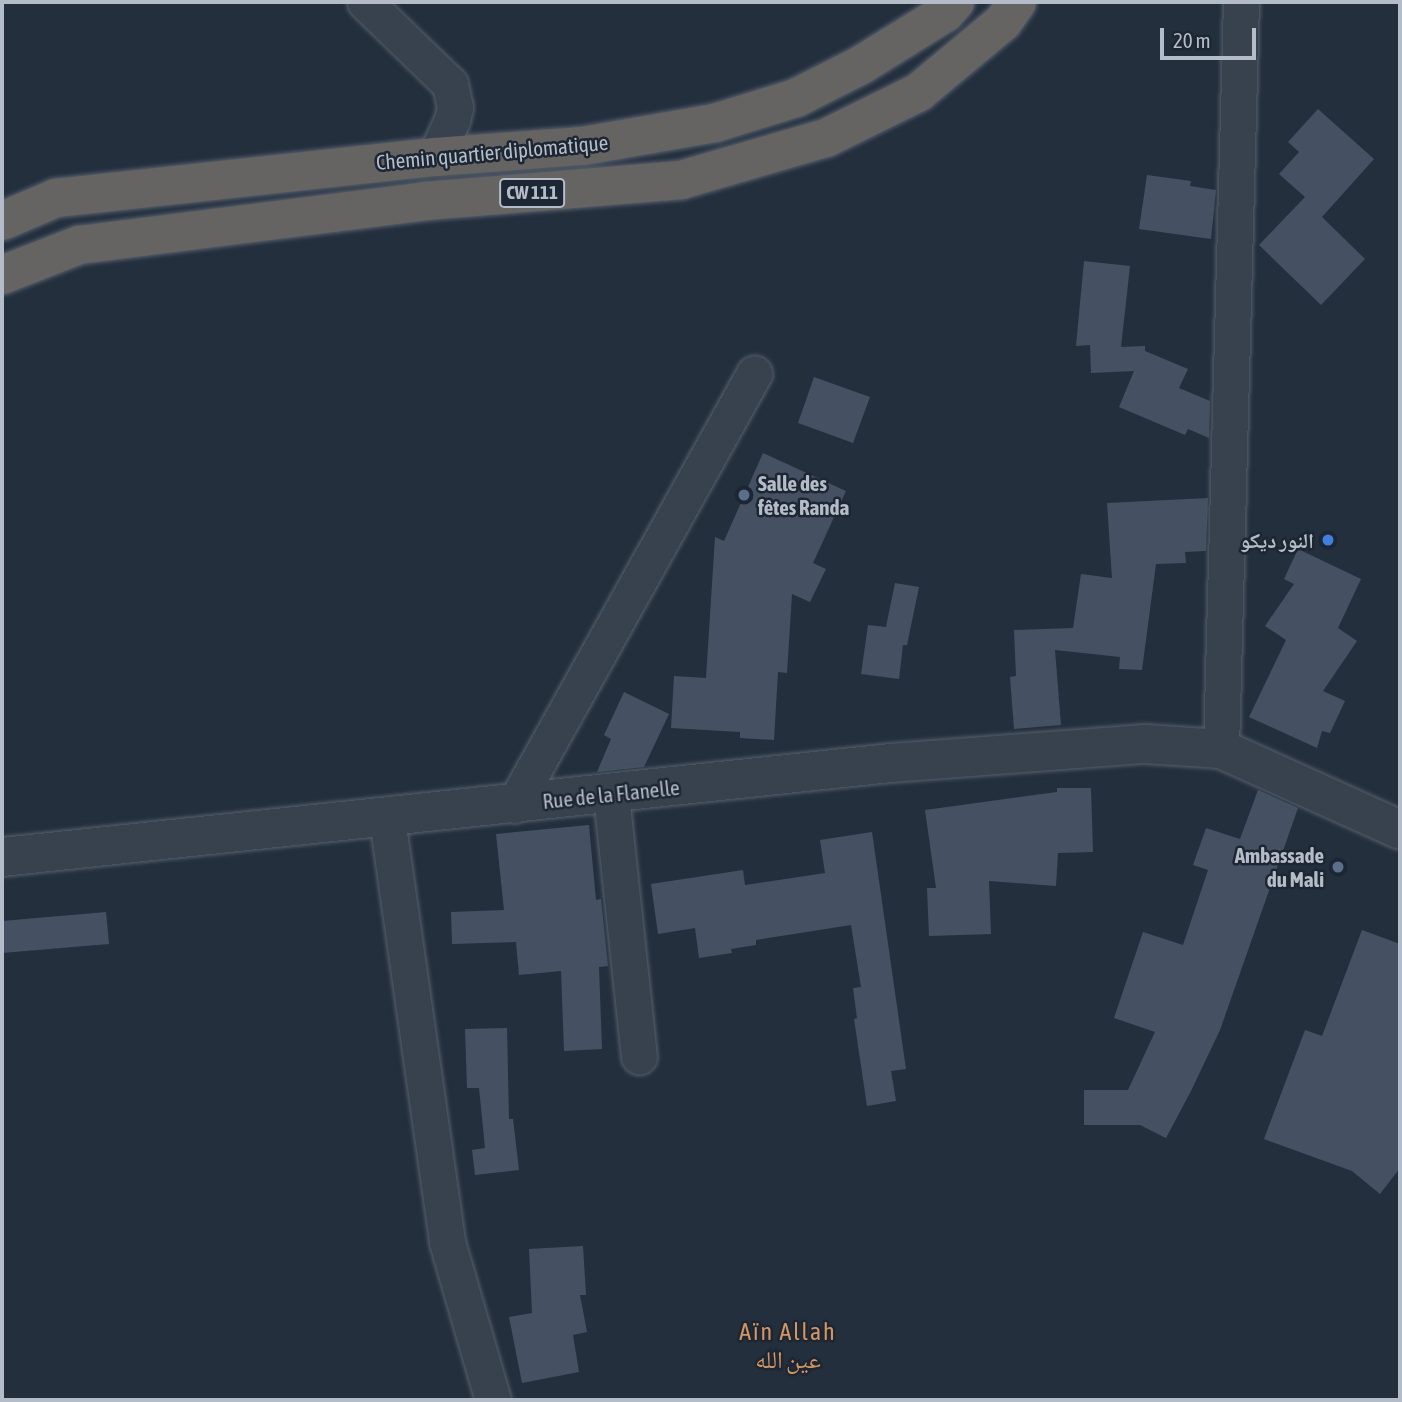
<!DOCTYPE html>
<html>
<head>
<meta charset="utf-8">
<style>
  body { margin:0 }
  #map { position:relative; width:1402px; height:1402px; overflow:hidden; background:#242f3e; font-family:"Asap Condensed","Noto Naskh Arabic",sans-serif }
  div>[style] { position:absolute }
  .building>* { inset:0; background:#455162 }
  .roads { filter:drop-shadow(0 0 2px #565f6c) drop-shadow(0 0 2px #565f6c) }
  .minor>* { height:35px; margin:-17.5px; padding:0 17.5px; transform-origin:17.5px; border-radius:17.5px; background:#38414e }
  .tertiary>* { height:38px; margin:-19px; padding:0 19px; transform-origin:19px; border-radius:19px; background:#38414e }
  .trunk>* { height:38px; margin:-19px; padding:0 19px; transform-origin:19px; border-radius:19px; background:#656462 }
  .dots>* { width:19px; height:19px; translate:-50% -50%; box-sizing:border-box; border:4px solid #1d2633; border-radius:50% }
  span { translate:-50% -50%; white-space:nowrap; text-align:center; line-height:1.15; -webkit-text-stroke:5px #1d2633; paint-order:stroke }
  .shield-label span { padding:2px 5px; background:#1d2633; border:2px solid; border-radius:5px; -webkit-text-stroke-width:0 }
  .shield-label { font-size:19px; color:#b4bcc9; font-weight:700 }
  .street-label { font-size:21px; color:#b4bcc9 }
  .poi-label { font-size:21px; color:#b4bcc9; font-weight:700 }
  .left { translate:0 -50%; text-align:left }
  .right { translate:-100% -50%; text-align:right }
  .quarter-label { font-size:24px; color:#d59563; letter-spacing:2px }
  .frame { position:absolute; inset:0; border:4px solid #b4bcc9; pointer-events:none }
  .scale { position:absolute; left:1160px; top:28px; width:96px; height:32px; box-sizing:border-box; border:4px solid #b4bcc9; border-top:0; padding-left:9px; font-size:21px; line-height:24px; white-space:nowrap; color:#b4bcc9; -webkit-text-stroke:5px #1d2633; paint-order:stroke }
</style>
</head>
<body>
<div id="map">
  <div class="building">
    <i style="clip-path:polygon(1318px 109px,1374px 159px,1322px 217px,1365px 259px,1321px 305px,1259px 245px,1305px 197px,1279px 174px,1299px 152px,1288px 142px)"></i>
    <i style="clip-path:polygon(1147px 175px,1191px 181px,1190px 186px,1216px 190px,1211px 239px,1139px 229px)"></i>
    <i style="clip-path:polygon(1084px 261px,1130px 266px,1121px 347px,1145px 346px,1145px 351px,1188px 369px,1179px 388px,1210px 401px,1209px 438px,1188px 429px,1185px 435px,1119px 407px,1134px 371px,1091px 373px,1090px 345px,1076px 346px)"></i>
    <i style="clip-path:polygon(814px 377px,870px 397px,853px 443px,798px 423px)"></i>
    <i style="clip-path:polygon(763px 453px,846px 491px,813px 563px,826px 569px,810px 602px,792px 594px,787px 673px,778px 672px,774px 740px,740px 738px,740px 732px,671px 728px,674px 676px,706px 678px,715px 537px,724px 541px)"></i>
    <i style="clip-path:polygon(1208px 498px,1206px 551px,1185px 552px,1186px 563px,1156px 564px,1142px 670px,1119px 669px,1120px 657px,1055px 650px,1061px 725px,1014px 729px,1010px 677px,1016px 676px,1014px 630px,1073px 628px,1081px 574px,1112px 578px,1107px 503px)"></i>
    <i style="clip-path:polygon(1298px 549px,1361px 579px,1338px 628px,1357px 641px,1323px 691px,1345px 701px,1330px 733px,1322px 731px,1317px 748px,1249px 717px,1286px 640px,1265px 626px,1294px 584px,1284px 579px)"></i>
    <i style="clip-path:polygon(895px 583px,919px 587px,907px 645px,903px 645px,899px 679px,861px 674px,868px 625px,886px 627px)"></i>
    <i style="clip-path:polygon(624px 692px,669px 714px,644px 767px,597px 772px,611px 739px,604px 735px)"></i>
    <i style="clip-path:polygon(1057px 788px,1091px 788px,1093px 852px,1058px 853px,1056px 886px,989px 881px,991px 934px,929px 936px,927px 888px,936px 888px,925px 810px,1057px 792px)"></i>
    <i style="clip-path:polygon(1258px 790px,1298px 808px,1220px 1030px,1191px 1091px,1166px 1138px,1140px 1125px,1084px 1125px,1084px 1090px,1128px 1090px,1155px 1032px,1114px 1018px,1143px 932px,1183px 945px,1208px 870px,1193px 865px,1206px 828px,1240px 839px)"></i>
    <i style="clip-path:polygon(589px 825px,596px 900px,601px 899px,608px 966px,599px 967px,602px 1049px,564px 1051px,561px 971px,519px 975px,516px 942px,452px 944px,451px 912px,504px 910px,496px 834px)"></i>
    <i style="clip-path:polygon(872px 832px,906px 1069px,891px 1071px,896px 1101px,867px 1106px,854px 1019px,857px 1018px,853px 988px,861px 987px,851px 925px,756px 940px,756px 945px,731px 949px,732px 953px,699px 958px,695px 928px,658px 934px,651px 884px,743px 870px,745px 885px,825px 873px,820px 840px)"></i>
    <i style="clip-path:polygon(106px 912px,109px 944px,2px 953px,2px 921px)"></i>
    <i style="clip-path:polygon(1362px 930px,1400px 944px,1400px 1168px,1380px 1194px,1352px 1171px,1264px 1139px,1305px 1030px,1322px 1036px)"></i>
    <i style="clip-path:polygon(507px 1028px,509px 1119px,513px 1119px,519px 1170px,475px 1175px,472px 1150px,485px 1148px,479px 1088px,467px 1088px,465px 1029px)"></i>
    <i style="clip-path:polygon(583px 1246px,586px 1295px,580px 1295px,587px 1332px,573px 1335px,579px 1372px,522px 1383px,509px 1317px,532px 1313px,529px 1249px)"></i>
  </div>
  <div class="roads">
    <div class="minor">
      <i style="left:365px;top:2px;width:118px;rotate:44deg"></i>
      <i style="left:450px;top:84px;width:24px;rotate:78deg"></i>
      <i style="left:455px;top:107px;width:13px;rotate:103deg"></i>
      <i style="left:452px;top:120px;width:41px;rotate:114.7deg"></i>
      <i style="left:1221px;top:749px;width:747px;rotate:-88.47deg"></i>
      <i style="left:611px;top:795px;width:263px;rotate:83.9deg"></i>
      <i style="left:514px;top:805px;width:494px;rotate:-60.9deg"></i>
      <i style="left:387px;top:819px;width:427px;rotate:81.9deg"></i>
      <i style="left:447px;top:1242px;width:165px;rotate:73.8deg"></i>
    </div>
    <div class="tertiary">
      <i style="left:2px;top:857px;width:894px;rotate:-6.04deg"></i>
      <i style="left:891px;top:763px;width:255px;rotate:-4.3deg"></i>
      <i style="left:1145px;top:744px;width:76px;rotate:3.8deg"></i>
      <i style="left:1221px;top:749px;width:196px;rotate:24.3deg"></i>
    </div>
    <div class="trunk">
      <i style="left:2px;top:221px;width:59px;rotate:-23.1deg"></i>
      <i style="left:56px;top:198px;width:381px;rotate:-6.2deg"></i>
      <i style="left:435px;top:157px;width:148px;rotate:-4.3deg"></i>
      <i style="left:583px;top:146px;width:134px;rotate:-9.9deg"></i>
      <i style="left:715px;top:123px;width:85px;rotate:-17.2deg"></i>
      <i style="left:796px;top:98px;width:73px;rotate:-26.9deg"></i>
      <i style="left:861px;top:65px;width:99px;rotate:-31.8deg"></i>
      <i style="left:945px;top:13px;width:15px;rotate:-48deg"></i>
      <i style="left:2px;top:275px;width:83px;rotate:-21.3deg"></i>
      <i style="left:79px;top:245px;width:350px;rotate:-7.2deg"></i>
      <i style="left:426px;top:201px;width:256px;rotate:-4.7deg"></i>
      <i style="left:681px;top:180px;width:151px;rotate:-16.2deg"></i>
      <i style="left:826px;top:138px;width:104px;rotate:-26.3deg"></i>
      <i style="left:919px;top:92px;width:109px;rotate:-39.8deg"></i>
      <i style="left:1003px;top:22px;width:24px;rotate:-55deg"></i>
    </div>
  </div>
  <div class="dots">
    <i style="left:744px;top:495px;background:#5c6f8a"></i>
    <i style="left:1328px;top:540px;background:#3f7fe0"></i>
    <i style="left:1338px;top:867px;background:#5c6f8a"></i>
  </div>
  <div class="shield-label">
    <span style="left:532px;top:193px">CW 111</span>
  </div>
  <div class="street-label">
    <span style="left:492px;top:152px;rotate:-5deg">Chemin quartier diplomatique</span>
    <span style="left:611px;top:794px;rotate:-6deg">Rue de la Flanelle</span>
  </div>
  <div class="poi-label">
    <span class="left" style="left:758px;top:495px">Salle des<br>fêtes Randa</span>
    <span class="right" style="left:1314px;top:540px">النور ديكو</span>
    <span class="right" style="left:1324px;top:867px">Ambassade<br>du Mali</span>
  </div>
  <div class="quarter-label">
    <span style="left:788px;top:1346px">Aïn Allah<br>عين الله</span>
  </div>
  <div class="frame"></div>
  <div class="scale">20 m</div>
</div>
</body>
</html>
